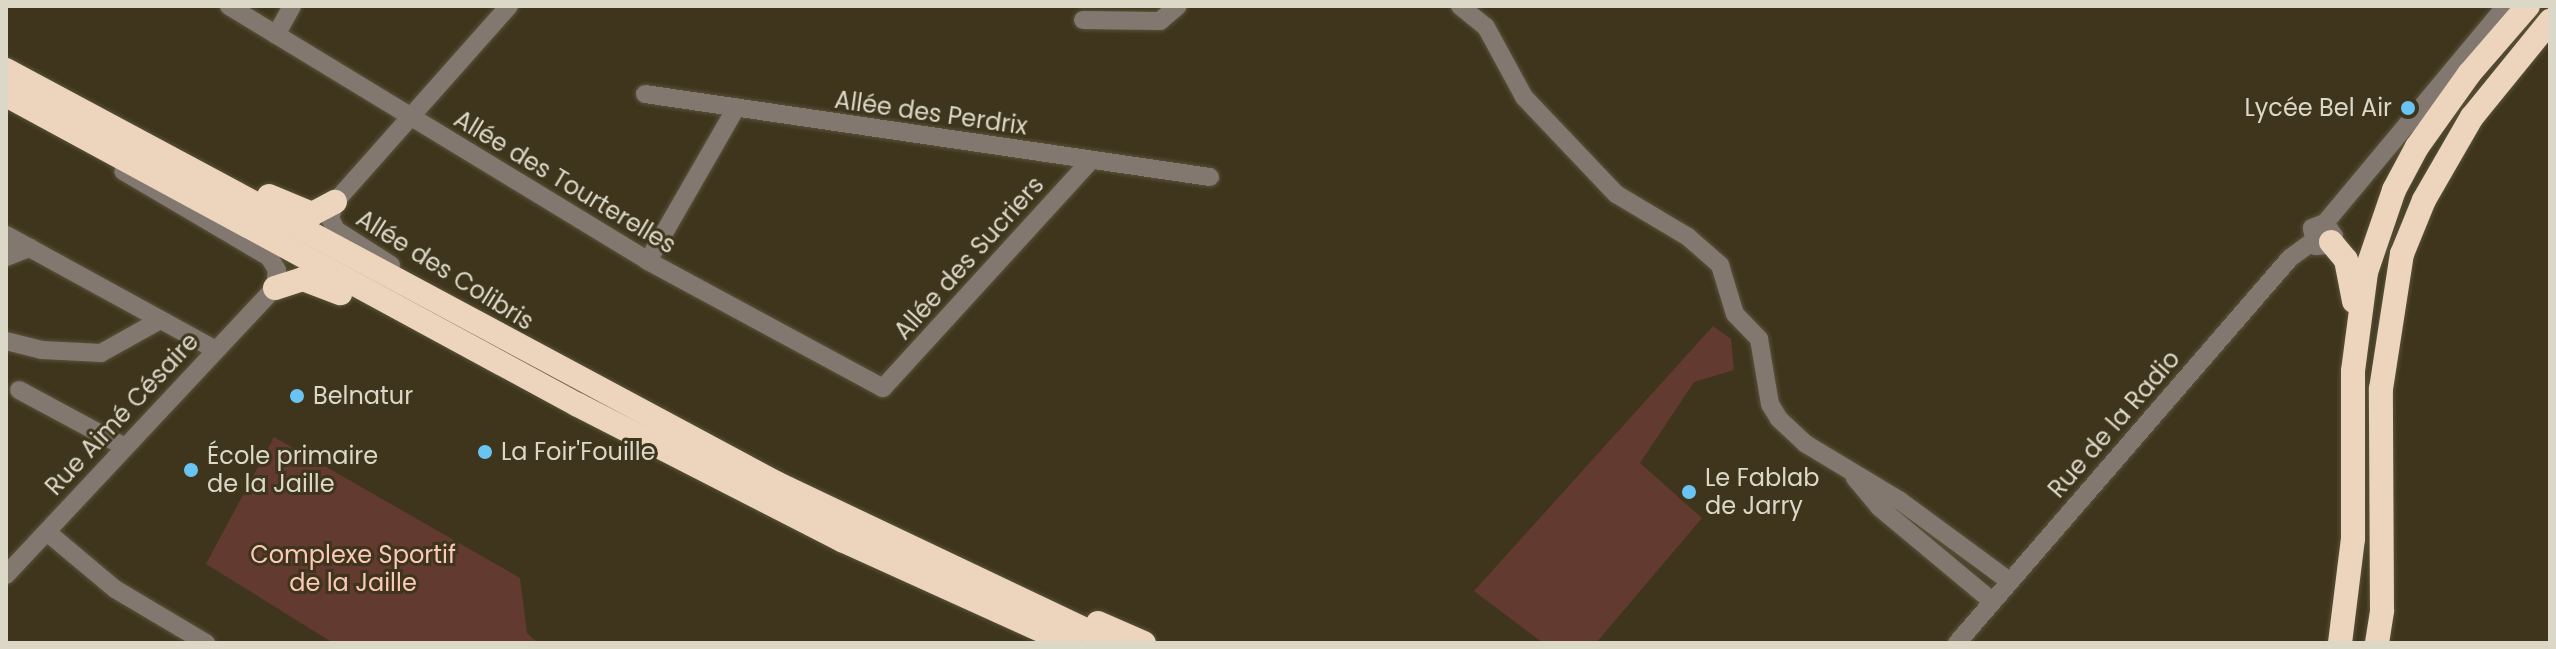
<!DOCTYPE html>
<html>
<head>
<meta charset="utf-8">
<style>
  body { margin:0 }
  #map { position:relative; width:2556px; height:649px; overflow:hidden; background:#3e351c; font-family:Poppins,sans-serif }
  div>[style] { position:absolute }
  .green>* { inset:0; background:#633a2f }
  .roads { filter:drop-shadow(0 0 2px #5a523b) drop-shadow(0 0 2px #5a523b) }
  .minor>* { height:18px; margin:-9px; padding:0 9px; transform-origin:9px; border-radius:9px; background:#83786f }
  .highway>* { height:24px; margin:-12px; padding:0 12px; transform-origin:12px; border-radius:12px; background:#edd4bd }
  .dots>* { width:22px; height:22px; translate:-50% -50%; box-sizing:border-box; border:4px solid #3e351c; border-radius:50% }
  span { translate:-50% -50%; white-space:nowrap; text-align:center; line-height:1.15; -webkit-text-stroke:6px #3e351c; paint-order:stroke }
  .poi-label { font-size:24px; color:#dcd8c8 }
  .right { translate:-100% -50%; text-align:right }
  .left { translate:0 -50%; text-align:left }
  .street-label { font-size:24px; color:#dcd8c8 }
  .park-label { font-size:24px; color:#fbc8ba }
  .frame { position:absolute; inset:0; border:8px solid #dcd8c8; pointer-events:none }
</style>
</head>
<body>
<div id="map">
  <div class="green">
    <i style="clip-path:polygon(1713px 326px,1731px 339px,1734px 370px,1694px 382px,1640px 463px,1702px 518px,1596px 643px,1543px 643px,1474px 591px)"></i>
    <i style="clip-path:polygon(274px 437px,520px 578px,527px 633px,538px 643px,333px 643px,206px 564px)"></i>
  </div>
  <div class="roads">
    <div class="minor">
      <i style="left:229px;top:6px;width:490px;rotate:31.3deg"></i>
      <i style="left:648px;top:261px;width:267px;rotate:28.4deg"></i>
      <i style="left:883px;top:388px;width:307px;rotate:-47.6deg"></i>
      <i style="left:1460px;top:6px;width:33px;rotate:39deg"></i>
      <i style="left:1486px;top:27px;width:80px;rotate:61.5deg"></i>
      <i style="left:1524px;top:97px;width:134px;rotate:46.5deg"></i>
      <i style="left:1616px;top:194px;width:84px;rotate:30.8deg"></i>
      <i style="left:1688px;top:237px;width:43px;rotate:41.2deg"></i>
      <i style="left:1720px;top:265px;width:51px;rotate:73deg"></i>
      <i style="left:1735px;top:314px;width:35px;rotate:46deg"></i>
      <i style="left:1759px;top:339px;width:66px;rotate:80.4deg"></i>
      <i style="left:1770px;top:404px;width:17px;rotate:59deg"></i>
      <i style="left:1779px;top:419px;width:37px;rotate:43deg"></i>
      <i style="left:1806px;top:444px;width:109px;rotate:31.1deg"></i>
      <i style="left:1899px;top:500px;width:135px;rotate:36.3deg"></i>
      <i style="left:1083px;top:20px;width:77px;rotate:0.7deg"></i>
      <i style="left:1160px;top:21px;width:23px;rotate:-40deg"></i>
      <i style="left:276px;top:35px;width:33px;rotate:-61deg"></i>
      <i style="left:645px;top:94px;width:571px;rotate:8.36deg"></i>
      <i style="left:2325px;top:223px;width:16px;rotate:55deg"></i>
      <i style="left:2334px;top:236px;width:11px;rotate:128deg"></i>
      <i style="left:2327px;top:245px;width:11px;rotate:175deg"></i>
      <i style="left:2316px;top:246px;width:18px;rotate:-103deg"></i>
      <i style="left:2312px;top:228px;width:14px;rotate:-21deg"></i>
      <i style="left:2325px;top:223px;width:283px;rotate:-50.2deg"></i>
      <i style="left:6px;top:235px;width:237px;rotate:28.7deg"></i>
      <i style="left:6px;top:257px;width:26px;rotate:-21deg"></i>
      <i style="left:648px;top:261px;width:177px;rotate:-60.1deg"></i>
      <i style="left:391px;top:265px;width:65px;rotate:-147.5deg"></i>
      <i style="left:336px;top:230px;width:13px;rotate:-117deg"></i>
      <i style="left:330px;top:218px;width:17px;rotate:-73deg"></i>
      <i style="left:335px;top:202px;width:262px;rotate:-48.4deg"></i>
      <i style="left:6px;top:341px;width:37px;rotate:14deg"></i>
      <i style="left:42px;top:350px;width:59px;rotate:2.9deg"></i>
      <i style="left:101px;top:353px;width:68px;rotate:-29.2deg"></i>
      <i style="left:19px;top:390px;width:120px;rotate:28.3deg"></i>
      <i style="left:1855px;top:478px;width:38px;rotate:50deg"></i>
      <i style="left:1879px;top:507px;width:148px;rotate:39.8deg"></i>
      <i style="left:47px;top:532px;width:89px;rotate:40deg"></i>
      <i style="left:115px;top:589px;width:106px;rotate:30.7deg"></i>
      <i style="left:6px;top:575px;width:393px;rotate:-46.9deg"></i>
      <i style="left:275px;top:288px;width:18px;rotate:-84deg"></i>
      <i style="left:277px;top:270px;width:15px;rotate:-122deg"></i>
      <i style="left:269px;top:257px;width:169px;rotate:-149.5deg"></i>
      <i style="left:1957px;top:643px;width:509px;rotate:-49.14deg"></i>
      <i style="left:2290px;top:258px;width:27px;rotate:-36deg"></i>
    </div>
    <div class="highway">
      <i style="left:6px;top:70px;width:874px;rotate:28.21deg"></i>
      <i style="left:776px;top:483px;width:373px;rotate:25.4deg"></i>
      <i style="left:6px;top:95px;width:651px;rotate:28.46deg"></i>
      <i style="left:578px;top:405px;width:297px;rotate:27.1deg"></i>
      <i style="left:842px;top:540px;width:249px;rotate:24.4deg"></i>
      <i style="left:269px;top:196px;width:47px;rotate:22.7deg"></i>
      <i style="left:312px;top:214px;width:26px;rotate:-28deg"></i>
      <i style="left:2331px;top:242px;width:23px;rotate:50deg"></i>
      <i style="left:2346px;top:260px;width:42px;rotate:79deg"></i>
      <i style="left:275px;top:288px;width:29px;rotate:-18deg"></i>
      <i style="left:303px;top:279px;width:40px;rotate:21deg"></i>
      <i style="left:1098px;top:623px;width:50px;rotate:23.5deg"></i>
      <i style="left:2340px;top:643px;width:105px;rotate:-82.9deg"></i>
      <i style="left:2353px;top:539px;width:168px;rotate:-90deg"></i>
      <i style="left:2353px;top:371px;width:100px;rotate:-82.5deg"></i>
      <i style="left:2366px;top:272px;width:87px;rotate:-71.1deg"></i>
      <i style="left:2394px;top:190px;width:49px;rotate:-61.9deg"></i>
      <i style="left:2417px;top:147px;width:90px;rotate:-54.5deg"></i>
      <i style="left:2469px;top:74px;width:90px;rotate:-49.1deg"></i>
      <i style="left:2377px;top:643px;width:33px;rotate:-81deg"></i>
      <i style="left:2382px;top:610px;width:221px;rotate:-90.3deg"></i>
      <i style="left:2381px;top:389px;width:137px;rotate:-81.2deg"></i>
      <i style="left:2402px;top:254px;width:58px;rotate:-67.8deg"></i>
      <i style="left:2424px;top:200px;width:96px;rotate:-60deg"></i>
      <i style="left:2472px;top:117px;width:124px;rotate:-50.9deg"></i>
    </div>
  </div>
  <div class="dots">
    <i style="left:2408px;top:108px;background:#69c4f1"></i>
    <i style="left:297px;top:396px;background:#69c4f1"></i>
    <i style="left:485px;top:452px;background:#69c4f1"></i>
    <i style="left:191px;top:470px;background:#69c4f1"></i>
    <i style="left:1689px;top:492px;background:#69c4f1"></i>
  </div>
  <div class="poi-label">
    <span class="right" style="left:2392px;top:108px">Lycée Bel Air</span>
    <span class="left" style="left:313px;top:396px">Belnatur</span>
    <span class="left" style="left:501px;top:452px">La Foir'Fouille</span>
    <span class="left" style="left:207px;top:470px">École primaire<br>de la Jaille</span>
    <span class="left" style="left:1705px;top:492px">Le Fablab<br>de Jarry</span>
  </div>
  <div class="street-label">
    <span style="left:931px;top:113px;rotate:8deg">Allée des Perdrix</span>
    <span style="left:565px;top:182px;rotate:31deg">Allée des Tourterelles</span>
    <span style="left:969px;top:258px;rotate:-48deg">Allée des Sucriers</span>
    <span style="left:445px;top:270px;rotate:32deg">Allée des Colibris</span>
    <span style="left:122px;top:414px;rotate:-47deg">Rue Aimé Césaire</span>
    <span style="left:2114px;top:424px;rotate:-49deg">Rue de la Radio</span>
  </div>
  <div class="park-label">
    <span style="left:353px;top:569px">Complexe Sportif<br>de la Jaille</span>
  </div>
  <div class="frame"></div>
</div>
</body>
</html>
